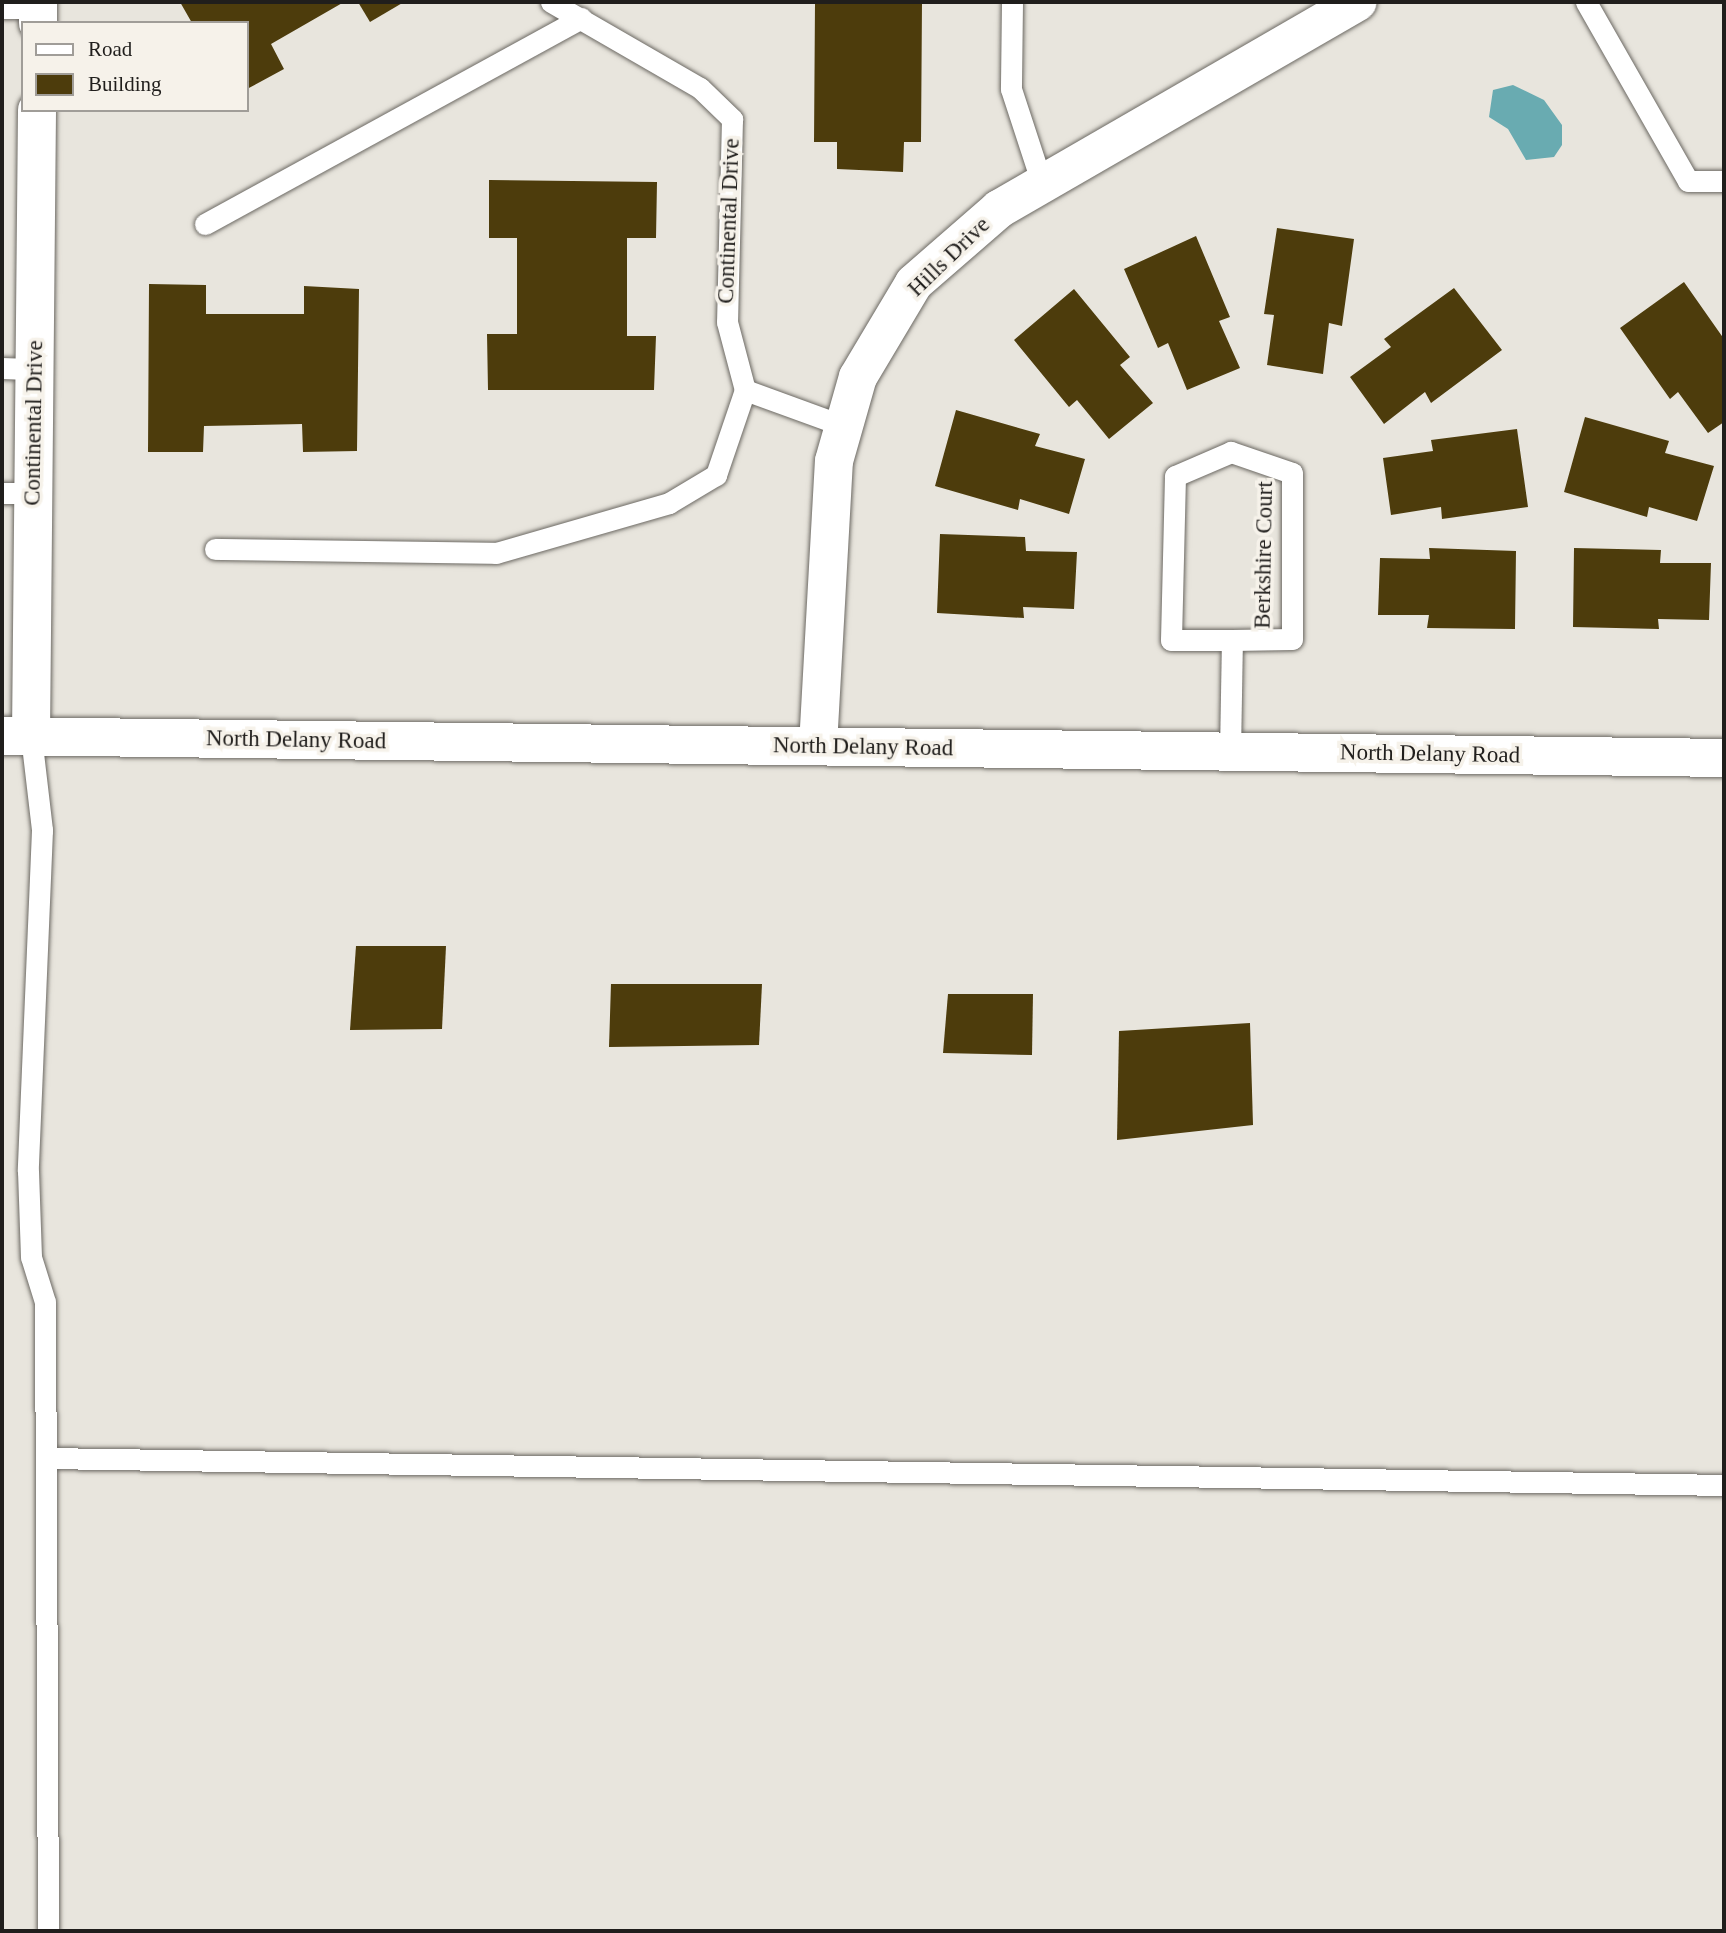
<!DOCTYPE html>
<html>
<head>
<meta charset="utf-8">
<style>
  body { margin:0 }
  #map { position:relative; width:1726px; height:1933px; overflow:hidden; background:#e8e5dd; font-family:Georgia,serif }
  div>[style] { position:absolute }
  .water>* { inset:0; background:#69abb1 }
  .building>* { inset:0; background:#4d3c0c }
  .roads { filter:drop-shadow(0 0 2px #6c6963) drop-shadow(0 0 2px #6c6963) }
  .lane>* { height:21px; margin:-10.5px; padding:0 10.5px; transform-origin:10.5px; border-radius:10.5px; background:#fff }
  .street>* { height:38px; margin:-19px; padding:0 19px; transform-origin:19px; border-radius:19px; background:#fff }
  .secondary>* { height:38px; margin:-19px; padding:0 19px; transform-origin:19px; border-radius:19px; background:#fff }
  span { translate:-50% -50%; white-space:nowrap; text-align:center; line-height:1.15; -webkit-text-stroke:7px #f6f2ea; paint-order:stroke }
  .street-label { font-size:23px; color:#201e1c }
  .frame { position:absolute; inset:0; border:4px solid #201e1c; pointer-events:none }
  .legend { position:absolute; left:21px; top:21px; width:228px; height:91px; box-sizing:border-box; background:#f6f2ea; border:2px solid #a09d98; margin:0; padding:9px 12px; list-style:none; font-size:21px; color:#201e1c }
  .legend li { display:flex; align-items:center; gap:14px; height:35px }
  .legend b { width:35px; border:2px solid #a09d98 }
</style>
</head>
<body>
<div id="map">
  <div class="water">
    <i style="clip-path:polygon(1513px 85px,1544px 100px,1562px 125px,1562px 145px,1554px 157px,1526px 160px,1508px 129px,1489px 117px,1493px 90px)"></i>
  </div>
  <div class="building">
    <i style="clip-path:polygon(180px 2px,344px 2px,271px 44px,284px 69px,247px 89px,247px 23px,192px 23px)"></i>
    <i style="clip-path:polygon(358px 2px,404px 2px,370px 22px)"></i>
    <i style="clip-path:polygon(815px 2px,922px 2px,921px 142px,904px 142px,903px 172px,837px 169px,837px 142px,814px 142px)"></i>
    <i style="clip-path:polygon(489px 180px,657px 182px,656px 238px,627px 238px,627px 336px,656px 336px,654px 390px,488px 390px,487px 334px,517px 334px,517px 238px,489px 238px)"></i>
    <i style="clip-path:polygon(1277px 228px,1354px 239px,1342px 326px,1329px 323px,1323px 374px,1267px 365px,1274px 315px,1264px 314px)"></i>
    <i style="clip-path:polygon(1196px 236px,1230px 317px,1219px 321px,1240px 368px,1187px 390px,1168px 343px,1158px 348px,1124px 269px)"></i>
    <i style="clip-path:polygon(1684px 282px,1724px 339px,1724px 422px,1708px 433px,1678px 392px,1670px 399px,1620px 328px)"></i>
    <i style="clip-path:polygon(149px 284px,206px 285px,206px 314px,304px 314px,304px 286px,359px 289px,357px 451px,303px 452px,302px 424px,204px 426px,203px 452px,148px 452px)"></i>
    <i style="clip-path:polygon(1454px 288px,1502px 350px,1431px 403px,1425px 392px,1384px 424px,1350px 377px,1391px 347px,1384px 339px)"></i>
    <i style="clip-path:polygon(1074px 289px,1130px 357px,1120px 365px,1153px 403px,1109px 439px,1077px 400px,1069px 407px,1014px 340px)"></i>
    <i style="clip-path:polygon(956px 410px,1040px 434px,1035px 446px,1085px 459px,1069px 514px,1020px 499px,1018px 510px,935px 486px)"></i>
    <i style="clip-path:polygon(1585px 417px,1669px 441px,1665px 453px,1714px 466px,1697px 521px,1649px 507px,1647px 517px,1564px 492px)"></i>
    <i style="clip-path:polygon(1517px 429px,1528px 507px,1442px 519px,1441px 507px,1391px 515px,1383px 458px,1433px 451px,1431px 440px)"></i>
    <i style="clip-path:polygon(940px 534px,1025px 537px,1026px 551px,1077px 552px,1074px 609px,1023px 607px,1024px 618px,937px 613px)"></i>
    <i style="clip-path:polygon(1429px 548px,1516px 551px,1515px 629px,1427px 628px,1429px 615px,1378px 615px,1380px 558px,1430px 559px)"></i>
    <i style="clip-path:polygon(1574px 548px,1661px 550px,1660px 563px,1711px 563px,1709px 620px,1658px 619px,1659px 629px,1573px 627px)"></i>
    <i style="clip-path:polygon(356px 946px,446px 946px,442px 1029px,350px 1030px)"></i>
    <i style="clip-path:polygon(611px 984px,762px 984px,759px 1045px,609px 1047px)"></i>
    <i style="clip-path:polygon(948px 994px,1033px 994px,1032px 1055px,943px 1053px)"></i>
    <i style="clip-path:polygon(1250px 1023px,1253px 1125px,1117px 1140px,1119px 1031px)"></i>
  </div>
  <div class="roads">
    <div class="lane">
      <i style="left:551px;top:2px;width:172px;rotate:30deg"></i>
      <i style="left:700px;top:88px;width:45px;rotate:44.1deg"></i>
      <i style="left:732px;top:119px;width:203px;rotate:91.4deg"></i>
      <i style="left:727px;top:322px;width:70px;rotate:75.2deg"></i>
      <i style="left:745px;top:390px;width:105px;rotate:20deg"></i>
      <i style="left:1012px;top:2px;width:87px;rotate:90.7deg"></i>
      <i style="left:1011px;top:89px;width:100px;rotate:71.9deg"></i>
      <i style="left:1586px;top:2px;width:206px;rotate:60.3deg"></i>
      <i style="left:1688px;top:181px;width:36px"></i>
      <i style="left:2px;top:8px;width:36px"></i>
      <i style="left:205px;top:224px;width:429px;rotate:-28.7deg"></i>
      <i style="left:2px;top:368px;width:33px;rotate:2deg"></i>
      <i style="left:2px;top:493px;width:31px"></i>
      <i style="left:215px;top:549px;width:281px;rotate:0.8deg"></i>
      <i style="left:496px;top:553px;width:180px;rotate:-16.1deg"></i>
      <i style="left:669px;top:503px;width:55px;rotate:-30.8deg"></i>
      <i style="left:716px;top:475px;width:90px;rotate:-71.2deg"></i>
      <i style="left:31px;top:736px;width:95px;rotate:83.3deg"></i>
      <i style="left:42px;top:830px;width:341px;rotate:92.4deg"></i>
      <i style="left:28px;top:1171px;width:86px;rotate:88deg"></i>
      <i style="left:31px;top:1257px;width:47px;rotate:72.7deg"></i>
      <i style="left:45px;top:1302px;width:629px;rotate:89.73deg"></i>
      <i style="left:1230px;top:752px;width:112px;rotate:-89deg"></i>
      <i style="left:1232px;top:640px;width:60px;rotate:-1deg"></i>
      <i style="left:1292px;top:639px;width:166px;rotate:-90deg"></i>
      <i style="left:1292px;top:473px;width:65px;rotate:-161deg"></i>
      <i style="left:1231px;top:452px;width:61px;rotate:156.8deg"></i>
      <i style="left:1175px;top:476px;width:164px;rotate:91.4deg"></i>
      <i style="left:1171px;top:640px;width:61px"></i>
      <i style="left:46px;top:1458px;width:1678px;rotate:0.92deg"></i>
    </div>
    <div class="street">
      <i style="left:38px;top:23px;width:21px;rotate:-90deg"></i>
      <i style="left:31px;top:736px;width:626px;rotate:-89.45deg"></i>
      <i style="left:818px;top:746px;width:285px;rotate:-86.8deg"></i>
      <i style="left:834px;top:461px;width:87px;rotate:-74.1deg"></i>
      <i style="left:858px;top:377px;width:109px;rotate:-59.2deg"></i>
      <i style="left:914px;top:283px;width:113px;rotate:-41deg"></i>
      <i style="left:999px;top:209px;width:414px;rotate:-30deg"></i>
    </div>
    <div class="secondary">
      <i style="left:2px;top:736px;width:1722px;rotate:0.73deg"></i>
    </div>
  </div>
  <div class="street-label">
    <span style="left:729px;top:221px;rotate:-88deg">Continental Drive</span>
    <span style="left:949px;top:257px;rotate:-44deg">Hills Drive</span>
    <span style="left:34px;top:423px;rotate:-89deg">Continental Drive</span>
    <span style="left:1264px;top:555px;rotate:-89deg">Berkshire Court</span>
    <span style="left:296px;top:740px;rotate:1deg">North Delany Road</span>
    <span style="left:863px;top:747px;rotate:1deg">North Delany Road</span>
    <span style="left:1430px;top:754px;rotate:1deg">North Delany Road</span>
  </div>
  <div class="frame"></div>
  <ul class="legend">
  <li><b style="height:9px;background:#fff"></b>Road</li>
  <li><b style="height:19px;background:#4d3c0c"></b>Building</li>
  </ul>
</div>
</body>
</html>
